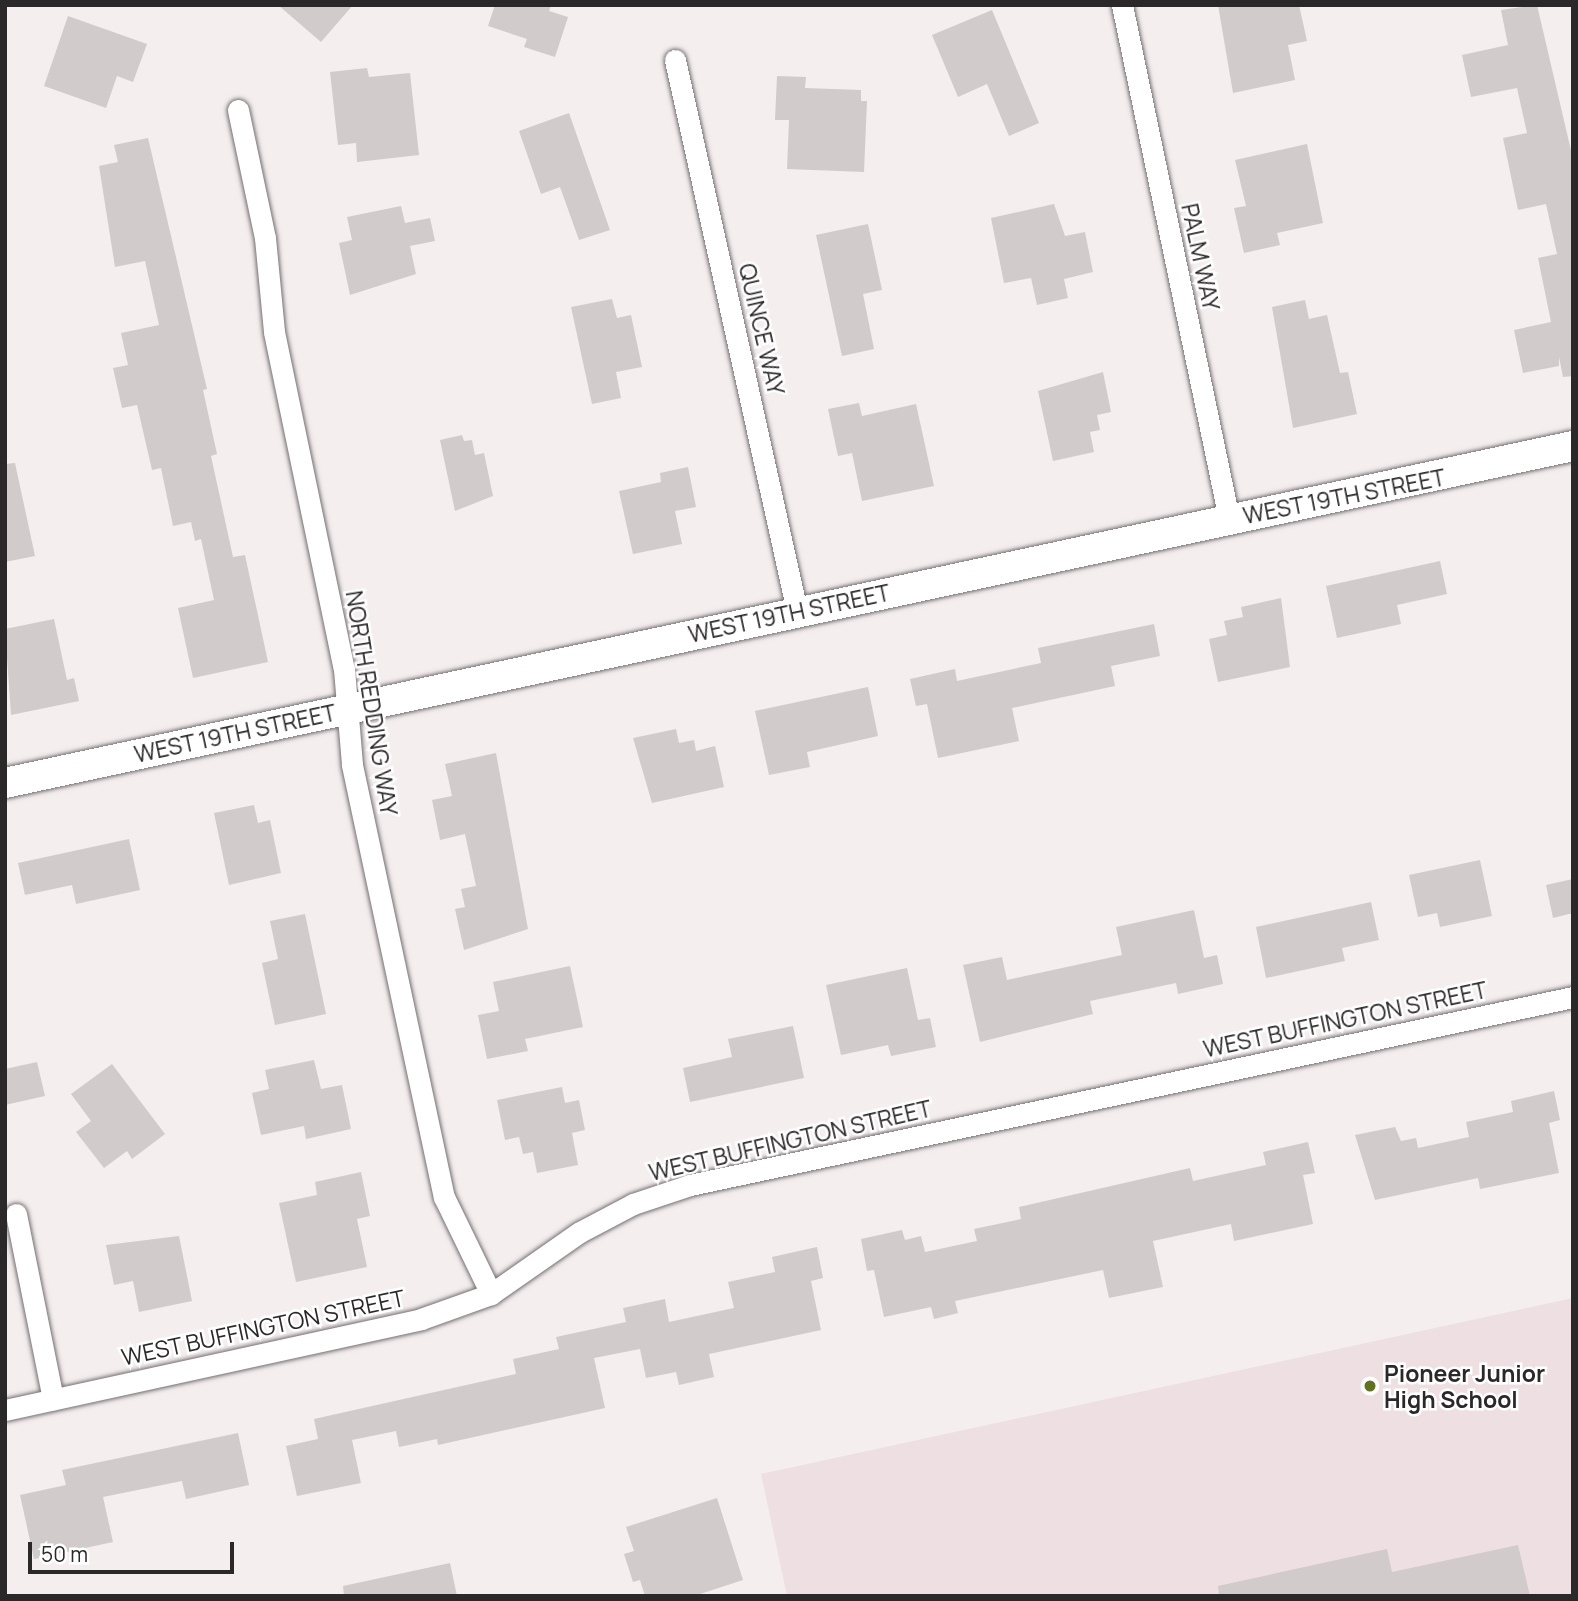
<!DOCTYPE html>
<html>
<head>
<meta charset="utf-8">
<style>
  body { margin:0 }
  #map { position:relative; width:1578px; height:1601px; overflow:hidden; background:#f4eeef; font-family:Manrope,sans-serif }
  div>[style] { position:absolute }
  .built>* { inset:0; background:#eedfe3 }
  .building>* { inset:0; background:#d1cbcc }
  .roads { filter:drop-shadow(0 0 2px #756f71) drop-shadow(0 0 2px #756f71) }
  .street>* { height:21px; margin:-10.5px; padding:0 10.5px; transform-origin:10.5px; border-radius:10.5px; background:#fff }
  .secondary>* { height:30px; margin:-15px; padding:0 15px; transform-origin:15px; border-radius:15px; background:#fff }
  .dots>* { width:19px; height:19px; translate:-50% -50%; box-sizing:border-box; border:4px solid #fff; border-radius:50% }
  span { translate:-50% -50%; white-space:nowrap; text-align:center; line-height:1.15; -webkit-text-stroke:5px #fff; paint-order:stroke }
  .street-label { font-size:23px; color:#2b2829 }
  .poi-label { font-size:23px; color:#2b2829; font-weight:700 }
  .left { translate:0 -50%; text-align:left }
  .frame { position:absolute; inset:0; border:7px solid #2b2829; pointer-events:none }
  .scale { position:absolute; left:28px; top:1542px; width:206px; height:32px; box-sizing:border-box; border:4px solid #2b2829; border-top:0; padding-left:9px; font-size:21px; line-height:24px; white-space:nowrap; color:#2b2829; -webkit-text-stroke:5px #fff; paint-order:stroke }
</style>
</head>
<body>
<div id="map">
  <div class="built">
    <i style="clip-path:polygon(1573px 1298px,1573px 1596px,787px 1596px,761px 1474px)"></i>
  </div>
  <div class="building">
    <i style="clip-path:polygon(278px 5px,353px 5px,321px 42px)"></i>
    <i style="clip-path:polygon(495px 5px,551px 5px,549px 11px,568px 17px,555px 57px,524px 47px,527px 39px,488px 26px)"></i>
    <i style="clip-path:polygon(1218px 5px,1299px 5px,1307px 41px,1288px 45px,1295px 80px,1233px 93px)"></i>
    <i style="clip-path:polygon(1537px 5px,1573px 159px,1573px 376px,1563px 377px,1559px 357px,1559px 366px,1523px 373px,1514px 330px,1551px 322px,1538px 258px,1557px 254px,1546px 204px,1518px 210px,1503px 138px,1527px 133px,1517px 88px,1471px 97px,1462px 55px,1508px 45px,1501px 10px)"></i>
    <i style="clip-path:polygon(992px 10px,1039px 123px,1009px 136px,987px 84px,958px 97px,932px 35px)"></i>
    <i style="clip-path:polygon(68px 16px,147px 44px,133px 82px,117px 76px,106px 108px,44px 86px)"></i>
    <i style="clip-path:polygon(367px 68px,369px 77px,410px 73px,419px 155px,357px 162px,356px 143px,338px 145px,330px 72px)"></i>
    <i style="clip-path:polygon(777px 76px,806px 77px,805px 88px,861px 90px,861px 101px,867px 101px,864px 172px,787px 169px,789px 120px,775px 120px)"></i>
    <i style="clip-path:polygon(569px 113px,610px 230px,579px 240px,560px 187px,541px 194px,519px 131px)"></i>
    <i style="clip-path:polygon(148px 138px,207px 389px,203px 390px,217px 454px,211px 456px,233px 557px,245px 555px,268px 662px,193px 678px,178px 608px,214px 600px,201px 539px,195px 541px,191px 522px,173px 526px,161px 468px,152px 470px,137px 405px,122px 408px,113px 368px,128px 365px,121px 333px,159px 325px,145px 261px,115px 267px,99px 166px,118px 162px,114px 145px)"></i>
    <i style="clip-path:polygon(1307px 144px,1323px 223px,1277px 233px,1280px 245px,1244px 253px,1234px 208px,1246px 206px,1235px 160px)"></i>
    <i style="clip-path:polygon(1054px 204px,1065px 236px,1085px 232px,1093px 272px,1064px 279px,1068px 298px,1037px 305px,1031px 278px,1004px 283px,991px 218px)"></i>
    <i style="clip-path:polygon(401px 206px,405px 223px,430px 218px,435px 241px,410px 246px,416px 274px,350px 295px,339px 243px,352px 240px,347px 217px)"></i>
    <i style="clip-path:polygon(868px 224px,882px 290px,863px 294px,874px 349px,842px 356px,816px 235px)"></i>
    <i style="clip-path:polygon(612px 299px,617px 318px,631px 315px,642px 367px,616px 372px,621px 398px,592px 404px,571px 307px)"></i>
    <i style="clip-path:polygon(1305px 300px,1309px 319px,1327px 315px,1340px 373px,1348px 372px,1357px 414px,1293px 428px,1272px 307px)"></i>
    <i style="clip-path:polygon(1103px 372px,1111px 412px,1097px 415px,1100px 430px,1090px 432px,1094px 452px,1053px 461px,1038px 391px)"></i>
    <i style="clip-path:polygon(859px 403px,862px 416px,916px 404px,934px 486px,862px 501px,852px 453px,838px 456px,828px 409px)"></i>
    <i style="clip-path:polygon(462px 435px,464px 441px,472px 440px,475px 455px,484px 453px,493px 496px,455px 511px,440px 440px)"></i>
    <i style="clip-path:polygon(15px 463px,35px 556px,5px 562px,5px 464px)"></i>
    <i style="clip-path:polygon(688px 467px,696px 507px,675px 511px,682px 544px,633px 554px,619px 491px,661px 482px,660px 473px)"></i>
    <i style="clip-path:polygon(1440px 561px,1447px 594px,1397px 605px,1401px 624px,1337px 638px,1326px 586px)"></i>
    <i style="clip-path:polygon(1281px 598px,1290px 667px,1218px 682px,1209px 639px,1227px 635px,1224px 621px,1243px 617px,1241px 607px)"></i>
    <i style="clip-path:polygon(54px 619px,67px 680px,74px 678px,79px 701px,11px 715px,5px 629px)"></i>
    <i style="clip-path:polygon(1154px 624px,1160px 656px,1111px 666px,1115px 686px,1012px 708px,1019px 741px,938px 758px,927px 704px,916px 706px,910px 679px,955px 669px,957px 681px,1041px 663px,1038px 648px)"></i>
    <i style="clip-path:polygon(868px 687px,878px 736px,807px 752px,810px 767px,769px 775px,755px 711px)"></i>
    <i style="clip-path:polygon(676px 729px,679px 743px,694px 740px,696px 751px,715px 746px,724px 787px,652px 803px,633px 738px)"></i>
    <i style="clip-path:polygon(496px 753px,528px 929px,464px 950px,455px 909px,465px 907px,461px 889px,476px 886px,465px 834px,440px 840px,432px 800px,452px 796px,445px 764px)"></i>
    <i style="clip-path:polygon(254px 805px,258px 823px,270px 820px,281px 873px,229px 885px,214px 813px)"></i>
    <i style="clip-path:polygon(129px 839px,140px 890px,76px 904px,72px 885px,25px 895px,18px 863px)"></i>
    <i style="clip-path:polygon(1480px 860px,1492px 916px,1440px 927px,1437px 913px,1418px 917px,1409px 875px)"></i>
    <i style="clip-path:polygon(1573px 879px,1573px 913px,1553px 918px,1546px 885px)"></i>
    <i style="clip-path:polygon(1371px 902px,1379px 940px,1342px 948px,1345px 961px,1266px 978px,1256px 927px)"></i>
    <i style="clip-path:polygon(1194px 910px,1204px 958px,1217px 955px,1223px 984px,1178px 994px,1176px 983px,1090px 1001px,1093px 1014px,980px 1042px,963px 965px,1002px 957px,1007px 980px,1122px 955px,1116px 927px)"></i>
    <i style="clip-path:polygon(305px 914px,326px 1014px,275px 1025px,262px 963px,278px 959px,270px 921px)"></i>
    <i style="clip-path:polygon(570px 966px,583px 1027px,525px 1039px,528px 1051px,487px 1059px,478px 1015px,499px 1011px,493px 982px)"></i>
    <i style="clip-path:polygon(907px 968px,918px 1020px,930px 1018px,936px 1047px,891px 1056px,888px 1045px,841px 1055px,826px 985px)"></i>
    <i style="clip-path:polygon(793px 1026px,804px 1078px,690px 1102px,683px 1068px,732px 1057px,728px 1039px)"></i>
    <i style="clip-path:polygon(314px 1060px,321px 1089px,342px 1085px,351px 1129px,306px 1139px,304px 1126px,261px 1135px,252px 1093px,269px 1089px,265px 1070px)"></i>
    <i style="clip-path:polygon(37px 1062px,45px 1096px,5px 1105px,5px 1069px)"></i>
    <i style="clip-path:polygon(112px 1064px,165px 1134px,132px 1159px,127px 1151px,104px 1168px,76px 1132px,91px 1121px,71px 1094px)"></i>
    <i style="clip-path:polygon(562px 1087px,565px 1103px,579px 1100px,585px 1130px,572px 1133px,578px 1165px,537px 1173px,533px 1152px,523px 1154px,519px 1137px,505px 1140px,497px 1100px)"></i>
    <i style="clip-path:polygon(1554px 1091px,1560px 1120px,1549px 1123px,1559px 1173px,1480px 1189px,1478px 1178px,1375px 1200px,1355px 1135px,1395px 1127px,1401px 1141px,1416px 1138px,1418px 1148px,1469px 1137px,1466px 1122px,1513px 1112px,1511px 1101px)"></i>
    <i style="clip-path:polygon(1308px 1142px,1315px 1173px,1303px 1175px,1313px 1224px,1234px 1241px,1231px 1224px,1153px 1241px,1163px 1287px,1109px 1298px,1103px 1270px,955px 1301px,958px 1313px,934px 1319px,931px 1307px,884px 1317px,874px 1270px,867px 1271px,861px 1239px,902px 1230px,905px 1240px,921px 1236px,925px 1252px,977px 1241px,974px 1229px,1021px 1219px,1019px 1207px,1190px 1168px,1193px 1181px,1266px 1165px,1263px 1152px)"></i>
    <i style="clip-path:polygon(361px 1172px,370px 1216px,357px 1219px,367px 1267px,296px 1282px,279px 1203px,317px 1195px,315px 1182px)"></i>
    <i style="clip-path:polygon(179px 1236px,192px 1301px,139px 1312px,133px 1281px,114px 1285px,106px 1245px)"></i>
    <i style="clip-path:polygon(817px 1247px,823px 1278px,811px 1281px,821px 1330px,709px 1354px,714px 1377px,679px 1385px,676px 1372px,646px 1378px,640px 1349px,594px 1358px,605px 1408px,438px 1445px,437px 1439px,399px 1447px,396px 1431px,352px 1440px,361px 1483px,297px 1496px,286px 1446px,318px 1439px,314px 1419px,516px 1374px,513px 1359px,559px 1349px,556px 1337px,626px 1322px,623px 1308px,665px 1299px,669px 1322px,734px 1308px,728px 1282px,775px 1272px,772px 1257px)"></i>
    <i style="clip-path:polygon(238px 1433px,249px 1485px,186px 1499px,182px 1481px,103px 1497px,113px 1542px,34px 1559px,20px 1495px,66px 1485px,62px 1470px)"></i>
    <i style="clip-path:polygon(717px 1498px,743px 1580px,694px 1596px,645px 1596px,640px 1580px,633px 1582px,624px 1554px,634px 1551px,626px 1527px)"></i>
    <i style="clip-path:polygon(1518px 1545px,1530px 1596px,1219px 1596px,1218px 1586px,1387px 1549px,1392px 1572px)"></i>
    <i style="clip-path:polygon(450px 1563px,457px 1596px,344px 1596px,343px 1586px)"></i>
  </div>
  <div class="roads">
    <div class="street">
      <i style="left:1122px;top:5px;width:525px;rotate:78.24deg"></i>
      <i style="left:675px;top:60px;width:564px;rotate:77.52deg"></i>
      <i style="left:238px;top:110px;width:131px;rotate:78.1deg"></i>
      <i style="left:265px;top:238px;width:94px;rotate:84.5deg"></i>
      <i style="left:274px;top:332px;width:344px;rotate:78.3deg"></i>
      <i style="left:344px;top:669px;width:96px;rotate:85.2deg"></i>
      <i style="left:352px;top:765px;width:442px;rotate:78deg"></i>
      <i style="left:444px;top:1197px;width:108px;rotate:64.1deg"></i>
      <i style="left:16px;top:1214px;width:189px;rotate:78.7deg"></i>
      <i style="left:5px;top:1410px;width:426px;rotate:-12.3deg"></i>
      <i style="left:421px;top:1319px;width:74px;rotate:-19.7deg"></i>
      <i style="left:491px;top:1294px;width:108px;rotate:-34.9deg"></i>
      <i style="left:580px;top:1232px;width:60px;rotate:-27.8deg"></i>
      <i style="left:633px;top:1204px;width:60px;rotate:-18.4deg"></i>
      <i style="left:690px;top:1185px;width:903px;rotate:-12.02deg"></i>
    </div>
    <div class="secondary">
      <i style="left:5px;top:783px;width:1604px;rotate:-12.13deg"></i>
    </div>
  </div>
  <div class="dots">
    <i style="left:1370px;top:1386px;background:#62721f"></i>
  </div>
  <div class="street-label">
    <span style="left:1201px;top:257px;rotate:78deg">PALM WAY</span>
    <span style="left:762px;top:329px;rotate:77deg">QUINCE WAY</span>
    <span style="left:1344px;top:496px;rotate:-11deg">WEST 19TH STREET</span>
    <span style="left:789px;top:613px;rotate:-12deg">WEST 19TH STREET</span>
    <span style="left:372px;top:703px;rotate:81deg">NORTH REDDING WAY</span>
    <span style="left:235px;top:733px;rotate:-12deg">WEST 19TH STREET</span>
    <span style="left:1345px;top:1019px;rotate:-12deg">WEST BUFFINGTON STREET</span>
    <span style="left:790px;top:1140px;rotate:-13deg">WEST BUFFINGTON STREET</span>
    <span style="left:263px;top:1327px;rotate:-12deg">WEST BUFFINGTON STREET</span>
  </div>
  <div class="poi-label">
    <span class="left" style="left:1384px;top:1386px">Pioneer Junior<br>High School</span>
  </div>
  <div class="frame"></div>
  <div class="scale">50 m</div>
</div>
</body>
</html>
